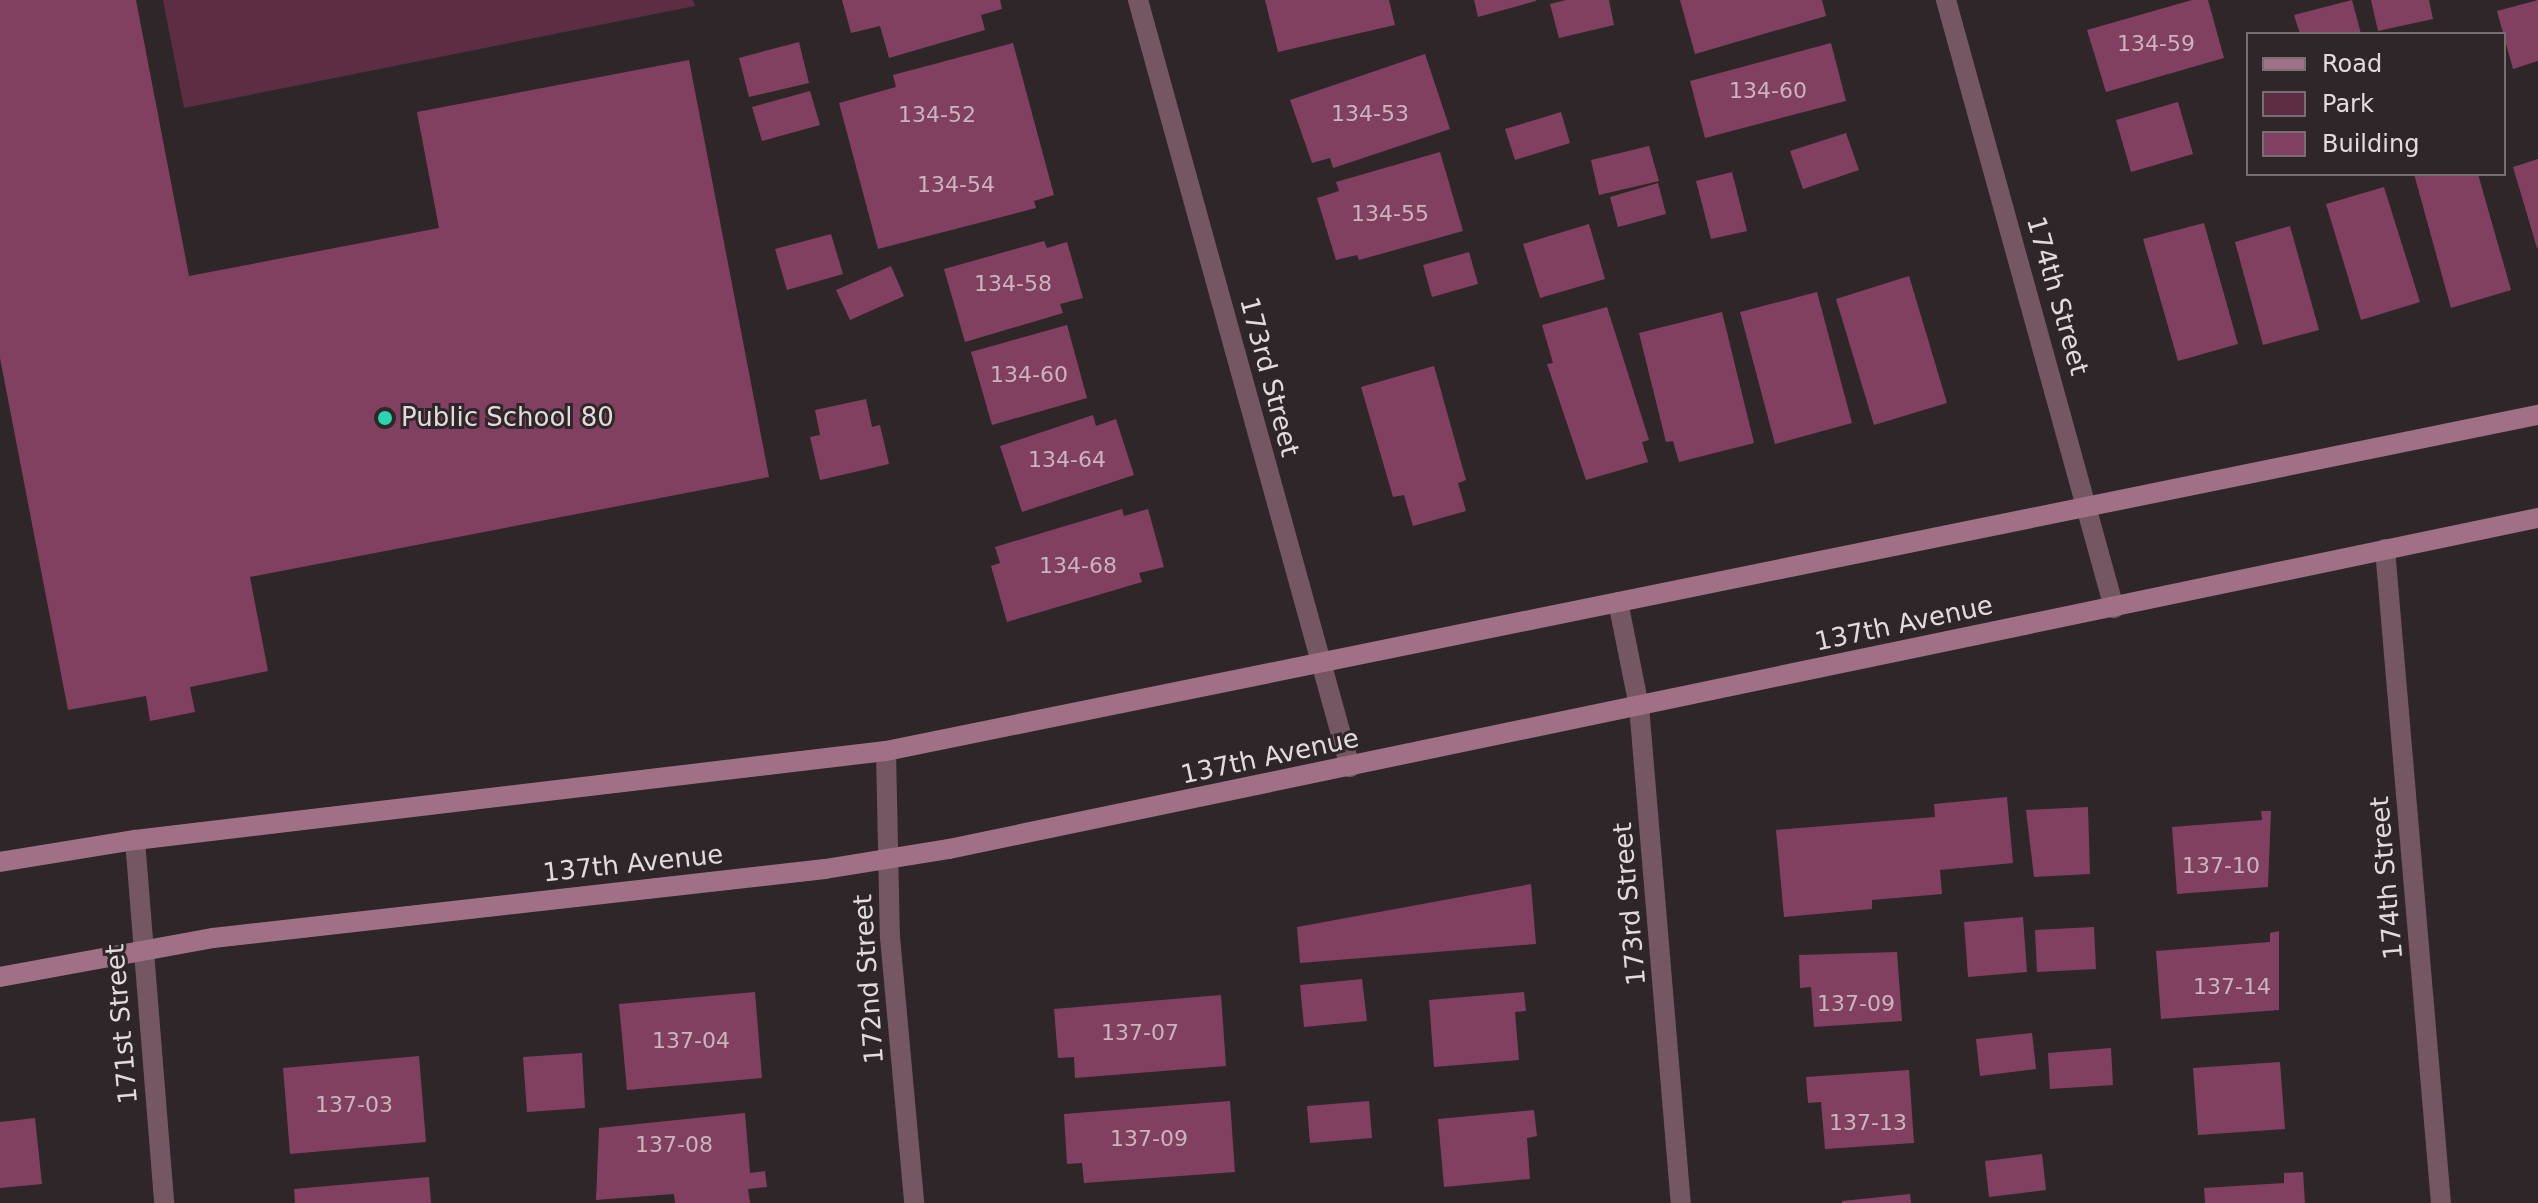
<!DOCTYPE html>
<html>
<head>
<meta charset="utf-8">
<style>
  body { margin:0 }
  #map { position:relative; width:2538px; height:1203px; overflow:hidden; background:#2f262a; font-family:"DejaVu Sans",sans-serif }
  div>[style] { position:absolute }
  .green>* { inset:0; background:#5d2d43 }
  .building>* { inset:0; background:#81405f }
  .street>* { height:20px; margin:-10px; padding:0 10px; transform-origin:10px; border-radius:10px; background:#755764 }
  .secondary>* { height:20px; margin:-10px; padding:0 10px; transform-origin:10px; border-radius:10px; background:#a07084 }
  .dots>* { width:22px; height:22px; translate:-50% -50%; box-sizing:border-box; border:4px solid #2f262a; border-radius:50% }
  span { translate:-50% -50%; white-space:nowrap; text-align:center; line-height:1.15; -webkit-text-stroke:6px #2f262a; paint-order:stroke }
  .number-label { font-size:22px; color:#cab4be }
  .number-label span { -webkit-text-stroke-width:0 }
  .street-label { font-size:26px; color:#e2dbde }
  .poi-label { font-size:26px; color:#e2dbde }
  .left { translate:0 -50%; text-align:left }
  .legend { position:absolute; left:2246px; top:32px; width:260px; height:144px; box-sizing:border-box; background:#2f262a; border:2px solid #776e72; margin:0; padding:10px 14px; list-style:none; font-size:24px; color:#e2dbde }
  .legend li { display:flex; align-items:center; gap:16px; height:40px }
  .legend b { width:40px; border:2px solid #776e72 }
</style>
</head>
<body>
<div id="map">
  <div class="green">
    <i style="clip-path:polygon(163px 0,693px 0,695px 6px,184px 108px)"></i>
  </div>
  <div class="building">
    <i style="clip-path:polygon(0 0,136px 0,189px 276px,439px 228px,417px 112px,689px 60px,769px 477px,250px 577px,268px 671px,190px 687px,195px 712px,150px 721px,146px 696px,68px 710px,0 358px)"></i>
    <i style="clip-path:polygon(842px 0,1000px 0,1002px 9px,981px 15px,985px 30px,889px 58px,880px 26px,851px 33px)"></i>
    <i style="clip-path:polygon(1265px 0,1389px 0,1395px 25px,1278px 52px)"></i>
    <i style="clip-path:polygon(1474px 0,1536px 0,1536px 1px,1478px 17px)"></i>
    <i style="clip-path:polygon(1566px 0,1609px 0,1614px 25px,1559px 38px,1550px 4px)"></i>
    <i style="clip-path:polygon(1680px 0,1822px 0,1826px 16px,1695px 54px)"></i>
    <i style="clip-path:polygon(2192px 0,2208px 0,2224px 58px,2106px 92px,2087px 30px)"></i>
    <i style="clip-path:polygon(2352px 0,2361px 34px,2300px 34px,2294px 15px)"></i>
    <i style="clip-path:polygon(2371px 0,2429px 0,2433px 19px,2378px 31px)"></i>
    <i style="clip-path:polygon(2538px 0,2538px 61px,2513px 69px,2497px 11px)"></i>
    <i style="clip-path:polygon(799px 42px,809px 83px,749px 97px,739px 58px)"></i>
    <i style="clip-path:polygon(1013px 43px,1054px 195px,1034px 201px,1036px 208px,878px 249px,839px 103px,896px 87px,893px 75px)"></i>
    <i style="clip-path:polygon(1831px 43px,1846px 101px,1705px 138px,1690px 81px)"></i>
    <i style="clip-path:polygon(1425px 54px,1450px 129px,1333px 168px,1330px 158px,1312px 163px,1290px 100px)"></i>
    <i style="clip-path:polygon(810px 91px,820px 125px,762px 141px,752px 107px)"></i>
    <i style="clip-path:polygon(2178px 102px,2193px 154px,2131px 172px,2116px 120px)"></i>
    <i style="clip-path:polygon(1561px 112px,1570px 143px,1515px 160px,1505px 129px)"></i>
    <i style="clip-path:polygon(1846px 133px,1859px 170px,1803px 189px,1790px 151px)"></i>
    <i style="clip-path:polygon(1649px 146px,1659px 181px,1599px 195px,1591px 160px)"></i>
    <i style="clip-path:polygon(1440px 152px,1463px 231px,1359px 260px,1357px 255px,1336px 260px,1317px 198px,1339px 191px,1336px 182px)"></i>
    <i style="clip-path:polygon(2538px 159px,2538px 248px,2537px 248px,2513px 167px)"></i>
    <i style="clip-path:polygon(1732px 172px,1747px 231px,1711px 239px,1696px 181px)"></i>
    <i style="clip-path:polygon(2414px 174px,2478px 174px,2511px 290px,2451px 308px)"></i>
    <i style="clip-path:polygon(1658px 183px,1666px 214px,1618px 227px,1610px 197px)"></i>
    <i style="clip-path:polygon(2384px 187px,2420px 302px,2361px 320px,2326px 204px)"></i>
    <i style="clip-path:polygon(2204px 223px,2238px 344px,2178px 361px,2143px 239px)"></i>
    <i style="clip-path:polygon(1589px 224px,1605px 279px,1540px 298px,1523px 244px)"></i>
    <i style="clip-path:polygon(2290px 226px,2319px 330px,2263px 345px,2235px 242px)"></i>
    <i style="clip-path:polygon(831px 234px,843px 274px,787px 290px,775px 249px)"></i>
    <i style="clip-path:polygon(1044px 241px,1047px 248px,1067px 242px,1083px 298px,1060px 304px,1063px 313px,965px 342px,944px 269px)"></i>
    <i style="clip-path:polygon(1469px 252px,1478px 284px,1432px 297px,1423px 265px)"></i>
    <i style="clip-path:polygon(891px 266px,904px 296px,850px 320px,836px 290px)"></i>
    <i style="clip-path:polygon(1909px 276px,1947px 403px,1874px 425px,1836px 299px)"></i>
    <i style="clip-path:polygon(1817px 292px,1852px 423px,1775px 444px,1740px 312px)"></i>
    <i style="clip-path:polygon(1607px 307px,1649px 440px,1642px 442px,1648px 462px,1586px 480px,1547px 364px,1553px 363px,1542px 325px)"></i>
    <i style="clip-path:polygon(1722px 312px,1754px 443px,1679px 462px,1673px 441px,1666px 442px,1639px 333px)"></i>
    <i style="clip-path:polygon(1067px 325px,1087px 398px,992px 425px,971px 352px)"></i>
    <i style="clip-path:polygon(1434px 366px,1466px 480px,1458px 483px,1466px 511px,1413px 526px,1404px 495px,1393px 497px,1361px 387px)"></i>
    <i style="clip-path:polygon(866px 399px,872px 427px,880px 425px,889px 464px,820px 480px,810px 437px,820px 435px,815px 410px)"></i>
    <i style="clip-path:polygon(1093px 415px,1096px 426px,1116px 419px,1134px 475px,1022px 512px,1000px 446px)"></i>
    <i style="clip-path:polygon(1122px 509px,1124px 516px,1148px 509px,1164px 567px,1139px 573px,1142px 582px,1007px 622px,991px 566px,1000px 563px,995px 547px)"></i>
    <i style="clip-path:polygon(2007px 797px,2013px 863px,1940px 870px,1942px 894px,1872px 900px,1872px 909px,1784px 917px,1776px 830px,1935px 817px,1934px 804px)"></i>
    <i style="clip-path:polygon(2088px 807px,2090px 874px,2034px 877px,2026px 810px)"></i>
    <i style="clip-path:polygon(2261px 811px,2271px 811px,2268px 887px,2177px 894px,2172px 827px,2262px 820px)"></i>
    <i style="clip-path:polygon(1531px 884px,1536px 944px,1300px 963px,1297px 927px)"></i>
    <i style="clip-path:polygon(2023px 917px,2027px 972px,1968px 977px,1964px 922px)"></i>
    <i style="clip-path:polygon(2094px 927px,2096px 969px,2037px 972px,2035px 930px)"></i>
    <i style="clip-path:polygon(2279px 931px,2279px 1010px,2161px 1019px,2156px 951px,2270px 942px,2270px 933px)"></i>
    <i style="clip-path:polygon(1897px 952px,1902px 1021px,1814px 1027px,1811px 987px,1800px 988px,1799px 955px)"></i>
    <i style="clip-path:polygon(1362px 979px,1367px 1021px,1304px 1027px,1300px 985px)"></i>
    <i style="clip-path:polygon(755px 992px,762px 1078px,627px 1090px,619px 1004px)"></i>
    <i style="clip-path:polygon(1524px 992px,1526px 1011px,1515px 1012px,1519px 1060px,1434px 1067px,1429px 1000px)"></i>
    <i style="clip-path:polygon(1221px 995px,1226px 1066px,1075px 1078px,1074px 1057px,1058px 1058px,1054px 1009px)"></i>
    <i style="clip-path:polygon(2032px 1033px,2036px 1069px,1980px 1076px,1976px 1039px)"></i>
    <i style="clip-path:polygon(2111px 1048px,2113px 1085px,2050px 1089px,2048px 1053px)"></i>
    <i style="clip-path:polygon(582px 1053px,585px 1108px,527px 1112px,523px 1057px)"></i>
    <i style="clip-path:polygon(419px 1056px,426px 1142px,290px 1154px,283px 1068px)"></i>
    <i style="clip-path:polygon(2280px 1062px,2285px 1129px,2198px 1135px,2193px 1068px)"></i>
    <i style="clip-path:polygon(1909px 1070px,1914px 1143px,1825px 1149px,1821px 1102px,1808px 1103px,1806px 1077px)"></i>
    <i style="clip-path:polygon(1230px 1101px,1235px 1172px,1084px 1183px,1082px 1163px,1067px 1164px,1064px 1114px)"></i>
    <i style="clip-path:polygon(1369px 1101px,1372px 1138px,1310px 1143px,1307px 1106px)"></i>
    <i style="clip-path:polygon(1534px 1110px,1537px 1136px,1527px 1138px,1530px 1179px,1444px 1187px,1438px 1119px)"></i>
    <i style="clip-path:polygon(745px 1113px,750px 1173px,765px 1171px,767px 1187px,748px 1189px,750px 1203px,675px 1203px,674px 1194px,596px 1200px,599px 1128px)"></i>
    <i style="clip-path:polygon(35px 1118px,42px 1184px,0 1188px,0 1122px)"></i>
    <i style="clip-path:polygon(2042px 1154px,2046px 1190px,1989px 1197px,1985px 1161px)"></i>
    <i style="clip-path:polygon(2303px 1172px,2305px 1203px,2205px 1203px,2204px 1188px,2284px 1183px,2284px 1173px)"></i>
    <i style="clip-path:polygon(429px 1177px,431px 1203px,295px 1203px,294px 1189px)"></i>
    <i style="clip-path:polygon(1910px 1194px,1911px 1203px,1842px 1203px,1842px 1201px)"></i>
  </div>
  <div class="street">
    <i style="left:1138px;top:0;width:796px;rotate:74.55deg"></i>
    <i style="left:1946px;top:0;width:631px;rotate:74.55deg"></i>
    <i style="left:2385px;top:549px;width:656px;rotate:85.11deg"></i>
    <i style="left:1618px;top:602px;width:106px;rotate:78.6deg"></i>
    <i style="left:1639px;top:706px;width:499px;rotate:85.2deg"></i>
    <i style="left:886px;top:751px;width:186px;rotate:88.8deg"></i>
    <i style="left:890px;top:937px;width:267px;rotate:84.8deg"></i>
    <i style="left:135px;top:840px;width:364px;rotate:85.4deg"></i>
  </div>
  <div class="secondary">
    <i style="left:0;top:862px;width:137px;rotate:-9.3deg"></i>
    <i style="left:135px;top:840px;width:756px;rotate:-6.76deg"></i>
    <i style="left:886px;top:751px;width:1686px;rotate:-11.5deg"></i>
    <i style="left:0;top:977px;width:217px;rotate:-10.4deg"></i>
    <i style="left:213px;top:938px;width:616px;rotate:-6.43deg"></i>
    <i style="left:825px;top:869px;width:126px;rotate:-9.2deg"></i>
    <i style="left:949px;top:849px;width:1623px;rotate:-11.77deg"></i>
  </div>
  <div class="dots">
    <i style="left:385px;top:418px;background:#28d5ad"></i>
  </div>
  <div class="number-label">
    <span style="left:2156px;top:44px">134-59</span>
    <span style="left:1768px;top:91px">134-60</span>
    <span style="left:1370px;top:114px">134-53</span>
    <span style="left:937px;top:115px">134-52</span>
    <span style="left:956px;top:185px">134-54</span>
    <span style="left:1390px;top:214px">134-55</span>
    <span style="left:1013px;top:284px">134-58</span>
    <span style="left:1029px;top:375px">134-60</span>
    <span style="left:1067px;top:460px">134-64</span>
    <span style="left:1078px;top:566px">134-68</span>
    <span style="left:2221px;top:866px">137-10</span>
    <span style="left:2232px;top:987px">137-14</span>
    <span style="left:1856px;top:1004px">137-09</span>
    <span style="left:1140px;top:1033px">137-07</span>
    <span style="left:691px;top:1041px">137-04</span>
    <span style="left:354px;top:1105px">137-03</span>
    <span style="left:1868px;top:1123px">137-13</span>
    <span style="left:1149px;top:1139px">137-09</span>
    <span style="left:674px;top:1145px">137-08</span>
  </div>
  <div class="street-label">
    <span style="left:2057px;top:296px;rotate:74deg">174th Street</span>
    <span style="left:1269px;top:377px;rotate:75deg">173rd Street</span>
    <span style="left:1904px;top:624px;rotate:-12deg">137th Avenue</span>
    <span style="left:1270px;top:757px;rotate:-12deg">137th Avenue</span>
    <span style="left:633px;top:864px;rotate:-6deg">137th Avenue</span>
    <span style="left:2387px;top:878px;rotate:-95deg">174th Street</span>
    <span style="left:1630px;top:904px;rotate:-95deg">173rd Street</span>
    <span style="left:869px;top:979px;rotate:-94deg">172nd Street</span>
    <span style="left:122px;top:1024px;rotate:-95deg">171st Street</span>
  </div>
  <div class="poi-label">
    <span class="left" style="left:401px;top:418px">Public School 80</span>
  </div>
  <ul class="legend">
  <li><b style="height:10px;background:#a07084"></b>Road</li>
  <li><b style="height:22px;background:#5d2d43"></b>Park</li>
  <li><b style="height:22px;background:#81405f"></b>Building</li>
  </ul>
</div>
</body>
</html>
